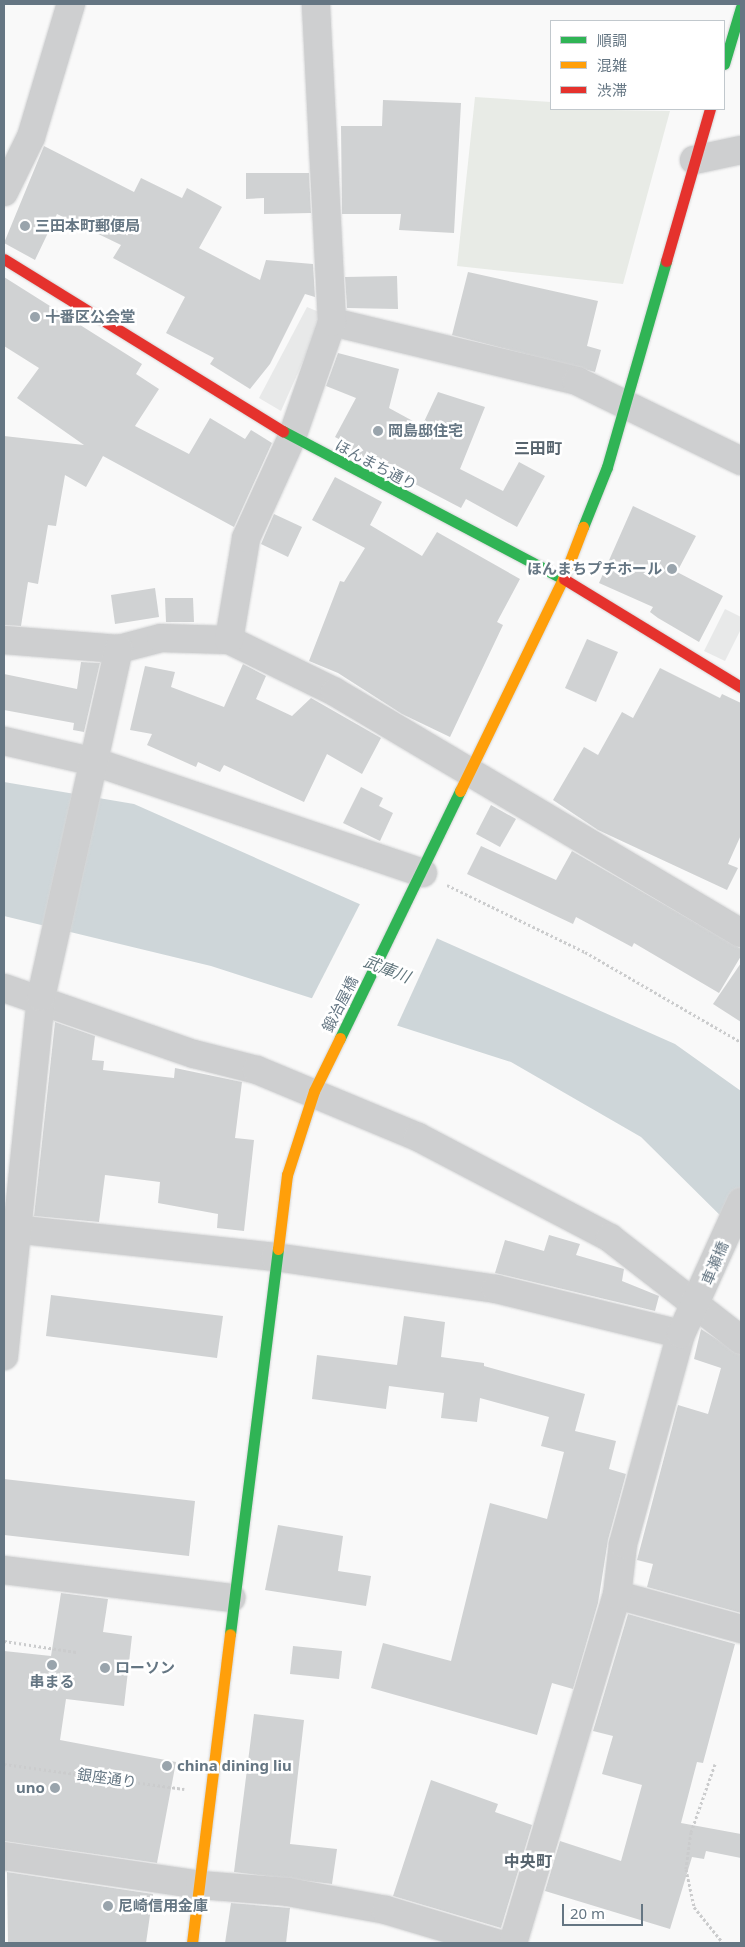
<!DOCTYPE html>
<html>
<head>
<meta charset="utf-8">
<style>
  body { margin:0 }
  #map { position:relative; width:745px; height:1947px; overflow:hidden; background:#f9f9f9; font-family:"Noto Sans","Noto Sans JP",sans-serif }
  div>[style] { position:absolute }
  .built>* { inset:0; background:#e8e9e9 }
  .green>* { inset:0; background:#e8ebe6 }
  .water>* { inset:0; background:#ced6d9 }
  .pier>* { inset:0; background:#f9f9f9 }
  .building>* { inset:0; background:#d0d2d3 }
  .path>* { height:3px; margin-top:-1.5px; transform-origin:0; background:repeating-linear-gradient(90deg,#cbcccd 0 2.5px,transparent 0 5px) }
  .roads { filter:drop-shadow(0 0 1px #d5d6d7) drop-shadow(0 0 1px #d5d6d7) }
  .street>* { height:28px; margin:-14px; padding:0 14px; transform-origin:14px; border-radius:14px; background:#cecfd0 }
  .fast>* { height:11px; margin:-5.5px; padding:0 5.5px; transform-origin:5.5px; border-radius:5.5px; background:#30b455 }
  .slow>* { height:11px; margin:-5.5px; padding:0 5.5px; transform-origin:5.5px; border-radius:5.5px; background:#ff9f0a }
  .jam>* { height:11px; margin:-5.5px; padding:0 5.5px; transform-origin:5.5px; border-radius:5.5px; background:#e5322d }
  .dots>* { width:14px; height:14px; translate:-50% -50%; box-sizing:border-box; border:2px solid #fff; border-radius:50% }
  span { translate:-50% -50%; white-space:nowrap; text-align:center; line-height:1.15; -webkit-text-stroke:5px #fff; paint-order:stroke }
  .poi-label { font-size:15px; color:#657683; font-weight:700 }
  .left { translate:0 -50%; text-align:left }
  .right { translate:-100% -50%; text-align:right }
  .street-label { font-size:15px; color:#657683 }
  .neighbourhood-label { font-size:16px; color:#57646e; font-weight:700 }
  .water-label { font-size:16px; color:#60757c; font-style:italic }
  .frame { position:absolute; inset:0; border:5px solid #657683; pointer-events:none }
  .legend { position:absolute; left:550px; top:20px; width:175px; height:90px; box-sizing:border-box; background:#fff; border:1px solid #c1c8cd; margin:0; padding:6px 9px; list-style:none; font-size:15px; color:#657683 }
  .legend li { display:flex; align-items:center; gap:10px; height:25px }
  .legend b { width:25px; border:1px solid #c1c8cd }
  .scale { position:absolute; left:562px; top:1904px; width:81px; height:22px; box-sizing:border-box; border:2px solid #657683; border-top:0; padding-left:6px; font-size:15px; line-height:18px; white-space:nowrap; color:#657683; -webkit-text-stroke:4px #fff; paint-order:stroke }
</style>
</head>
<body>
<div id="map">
  <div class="built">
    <i style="clip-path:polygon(307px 307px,324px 314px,281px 411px,259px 398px)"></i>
    <i style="clip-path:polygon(725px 609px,741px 617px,741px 629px,725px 661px,704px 651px)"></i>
  </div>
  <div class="green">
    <i style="clip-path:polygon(475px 97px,551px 102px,551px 109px,670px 111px,623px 284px,457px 266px)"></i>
  </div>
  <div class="water">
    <i style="clip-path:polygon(4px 782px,134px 804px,675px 1044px,741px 1091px,741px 1236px,641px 1137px,511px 1062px,211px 966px,4px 916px)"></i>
  </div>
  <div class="pier">
    <i style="clip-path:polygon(361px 902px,438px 936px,396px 1028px,311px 1000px)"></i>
  </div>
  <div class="building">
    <i style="clip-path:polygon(383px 100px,461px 103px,454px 233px,399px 230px,401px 214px,342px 214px,341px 126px,382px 126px)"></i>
    <i style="clip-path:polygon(44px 146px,134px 192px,141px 178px,182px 198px,187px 188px,222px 207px,199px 248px,260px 280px,266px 260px,313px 264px,315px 297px,305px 294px,270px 364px,250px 389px,210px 364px,214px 358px,166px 333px,185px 297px,113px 258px,121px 245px,57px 214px,35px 260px,4px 243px)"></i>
    <i style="clip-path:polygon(246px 173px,309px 173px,311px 213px,264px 214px,264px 198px,246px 199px)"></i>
    <i style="clip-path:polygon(468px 272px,598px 301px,587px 346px,601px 350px,595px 372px,452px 335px)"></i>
    <i style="clip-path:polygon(397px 276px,398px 309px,347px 308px,345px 277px)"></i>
    <i style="clip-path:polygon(4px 277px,142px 364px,136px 374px,159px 389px,135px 426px,189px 454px,210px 418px,245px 439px,251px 430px,272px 443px,234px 527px,103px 456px,86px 487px,65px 475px,56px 526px,48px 525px,38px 584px,28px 582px,21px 626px,4px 625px,4px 436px,84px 445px,17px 398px,39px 368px,4px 346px)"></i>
    <i style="clip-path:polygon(338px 353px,399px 369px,389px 408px,422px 426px,438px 392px,485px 407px,460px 469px,503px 491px,519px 462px,545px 476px,517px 527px,466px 499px,461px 508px,350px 450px,352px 446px,335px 437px,356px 398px,326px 386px)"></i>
    <i style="clip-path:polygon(335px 477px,382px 502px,370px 525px,422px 556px,437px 532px,520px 579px,497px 622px,503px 625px,450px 737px,402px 714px,338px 673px,309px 661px,340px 581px,344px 582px,365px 548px,312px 520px)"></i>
    <i style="clip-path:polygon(633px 506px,696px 536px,677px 572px,723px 596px,699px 642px,658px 618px,650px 612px,653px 607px,599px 583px)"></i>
    <i style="clip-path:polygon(274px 514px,302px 527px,288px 557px,261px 544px)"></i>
    <i style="clip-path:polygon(155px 588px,159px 617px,115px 624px,111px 595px)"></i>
    <i style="clip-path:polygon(165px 598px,193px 598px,194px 622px,166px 622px)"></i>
    <i style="clip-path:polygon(587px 639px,618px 652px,596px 702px,565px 688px)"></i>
    <i style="clip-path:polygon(81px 662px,100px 663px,84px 732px,73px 730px,74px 723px,4px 710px,4px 674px,77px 689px)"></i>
    <i style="clip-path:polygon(243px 664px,266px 676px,256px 699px,292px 716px,311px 698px,381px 738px,362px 774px,327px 754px,304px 802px,224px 765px,220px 772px,198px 762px,196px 767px,147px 745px,152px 734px,130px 730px,145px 666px,175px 672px,171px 687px,224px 707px)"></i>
    <i style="clip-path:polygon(660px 668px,720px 698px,722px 694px,741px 703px,741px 835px,728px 864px,738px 868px,727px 890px,598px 830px,553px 800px,584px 747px,598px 755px,622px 712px,633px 718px)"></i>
    <i style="clip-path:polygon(361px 787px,383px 798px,379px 806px,393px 813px,380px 841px,343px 823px)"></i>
    <i style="clip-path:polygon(491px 805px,516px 819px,500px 847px,476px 834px)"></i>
    <i style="clip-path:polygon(481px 846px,556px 880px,572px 851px,741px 949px,741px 956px,719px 993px,634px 943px,632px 947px,576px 917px,573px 924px,467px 874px)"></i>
    <i style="clip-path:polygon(741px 963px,741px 1022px,713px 1004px)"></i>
    <i style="clip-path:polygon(55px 1022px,95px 1036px,92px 1060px,104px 1061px,103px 1070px,174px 1078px,175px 1068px,242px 1082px,235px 1138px,254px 1140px,244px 1231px,217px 1228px,218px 1214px,158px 1203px,160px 1182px,105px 1175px,99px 1222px,34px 1216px)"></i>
    <i style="clip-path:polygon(549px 1235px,580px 1244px,576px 1255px,624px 1269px,622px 1281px,659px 1296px,655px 1311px,495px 1273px,505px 1240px,544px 1251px)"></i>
    <i style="clip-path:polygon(51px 1295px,223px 1316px,217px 1358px,46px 1336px)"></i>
    <i style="clip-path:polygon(404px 1316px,445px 1322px,441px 1357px,484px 1363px,484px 1366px,585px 1394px,575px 1431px,616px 1441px,609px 1469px,626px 1474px,608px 1540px,598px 1603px,573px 1689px,552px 1683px,537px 1735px,371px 1688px,383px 1643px,451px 1661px,490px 1503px,547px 1519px,564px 1452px,541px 1446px,549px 1417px,480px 1398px,477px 1422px,441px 1418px,444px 1393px,389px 1386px,386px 1409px,312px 1399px,317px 1355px,397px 1365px)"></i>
    <i style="clip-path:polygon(701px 1329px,741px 1355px,741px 1613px,647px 1587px,653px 1564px,637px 1560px,678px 1405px,708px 1414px,721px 1368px,694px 1359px)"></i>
    <i style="clip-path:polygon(4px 1479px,195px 1501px,189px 1556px,4px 1535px)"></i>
    <i style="clip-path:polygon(278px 1525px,343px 1536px,338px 1571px,371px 1576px,366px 1606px,265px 1590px)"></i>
    <i style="clip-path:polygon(61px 1593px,108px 1599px,103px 1632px,132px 1636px,124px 1706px,66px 1699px,60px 1740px,176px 1762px,157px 1863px,4px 1841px,4px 1651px,51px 1656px)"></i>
    <i style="clip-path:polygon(628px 1614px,735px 1644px,703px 1763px,697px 1762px,681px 1823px,741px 1834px,741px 1858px,706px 1851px,704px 1859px,692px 1857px,670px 1929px,545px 1891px,560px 1841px,621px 1861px,642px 1785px,602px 1774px,613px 1736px,593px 1731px)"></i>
    <i style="clip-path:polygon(293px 1646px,342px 1651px,339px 1679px,290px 1674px)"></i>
    <i style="clip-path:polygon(254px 1714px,304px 1720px,290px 1844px,337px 1849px,332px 1884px,234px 1872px)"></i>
    <i style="clip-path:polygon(431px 1780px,498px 1804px,495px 1812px,532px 1825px,501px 1928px,393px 1896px)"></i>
    <i style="clip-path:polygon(7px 1872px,153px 1894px,146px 1943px,8px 1943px)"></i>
    <i style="clip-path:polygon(231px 1903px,290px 1908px,286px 1943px,225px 1943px)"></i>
  </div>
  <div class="path">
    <i style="left:447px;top:885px;width:153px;rotate:25.9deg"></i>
    <i style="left:585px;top:952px;width:180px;rotate:30deg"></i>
    <i style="left:4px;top:1641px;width:73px;rotate:8.7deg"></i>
    <i style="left:4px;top:1764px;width:182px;rotate:7.9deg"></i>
    <i style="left:715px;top:1764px;width:72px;rotate:109.4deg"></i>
    <i style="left:691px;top:1832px;width:37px;rotate:98deg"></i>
    <i style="left:686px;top:1869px;width:39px;rotate:78deg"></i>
    <i style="left:694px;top:1907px;width:46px;rotate:51.1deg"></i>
  </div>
  <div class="roads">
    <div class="street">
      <i style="left:694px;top:160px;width:48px;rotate:-12deg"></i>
      <i style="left:4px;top:192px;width:61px;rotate:-63.9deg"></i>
      <i style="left:31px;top:137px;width:139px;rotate:-73.3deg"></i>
      <i style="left:332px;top:322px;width:252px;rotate:13.5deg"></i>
      <i style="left:577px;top:381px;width:182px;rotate:26deg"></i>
      <i style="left:4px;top:640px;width:115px;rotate:4.5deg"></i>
      <i style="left:119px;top:649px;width:43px;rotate:-14.7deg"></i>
      <i style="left:161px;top:638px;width:68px;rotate:1.7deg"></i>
      <i style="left:229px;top:640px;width:118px;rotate:26.1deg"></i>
      <i style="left:335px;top:692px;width:472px;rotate:30.7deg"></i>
      <i style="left:229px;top:640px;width:103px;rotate:-80.5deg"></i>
      <i style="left:246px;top:538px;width:111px;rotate:-65.5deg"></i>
      <i style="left:292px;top:437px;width:122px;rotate:-70.8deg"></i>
      <i style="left:332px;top:322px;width:318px;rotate:-92.9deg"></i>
      <i style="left:4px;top:741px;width:93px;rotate:13deg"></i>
      <i style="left:95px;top:762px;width:346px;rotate:18.7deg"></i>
      <i style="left:4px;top:988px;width:201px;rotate:19.2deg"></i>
      <i style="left:194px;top:1054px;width:65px;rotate:14.3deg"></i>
      <i style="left:257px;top:1070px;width:174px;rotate:22.6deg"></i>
      <i style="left:418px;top:1137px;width:217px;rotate:27.7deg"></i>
      <i style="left:610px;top:1238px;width:166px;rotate:37.9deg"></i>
      <i style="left:4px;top:1228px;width:273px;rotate:6.1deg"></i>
      <i style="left:275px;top:1257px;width:223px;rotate:8.2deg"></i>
      <i style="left:496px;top:1289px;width:190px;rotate:13.7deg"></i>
      <i style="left:4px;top:1356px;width:361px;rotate:-84.1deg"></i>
      <i style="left:41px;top:997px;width:357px;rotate:-77.4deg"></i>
      <i style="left:4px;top:1570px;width:229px;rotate:7deg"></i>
      <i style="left:617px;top:1595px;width:129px;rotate:15.3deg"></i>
      <i style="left:4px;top:1856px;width:198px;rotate:8.4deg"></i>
      <i style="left:200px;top:1885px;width:88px;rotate:4.5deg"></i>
      <i style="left:288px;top:1892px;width:100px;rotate:10.4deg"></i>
      <i style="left:386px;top:1910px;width:115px;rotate:16.7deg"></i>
      <i style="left:513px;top:1943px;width:363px;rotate:-73.4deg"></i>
      <i style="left:617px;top:1595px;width:51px;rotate:-83.3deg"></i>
      <i style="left:623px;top:1544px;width:218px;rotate:-74.6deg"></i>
      <i style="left:681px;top:1334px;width:145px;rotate:-65.6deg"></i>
    </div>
    <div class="fast">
      <i style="left:724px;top:64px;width:59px;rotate:-73.4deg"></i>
      <i style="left:283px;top:431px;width:318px;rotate:27.8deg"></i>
      <i style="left:583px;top:527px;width:65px;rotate:-68.2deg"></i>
      <i style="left:607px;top:467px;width:214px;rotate:-74deg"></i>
      <i style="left:340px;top:1038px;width:275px;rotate:-64.1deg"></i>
      <i style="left:230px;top:1634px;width:388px;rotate:-82.9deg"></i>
    </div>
    <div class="slow">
      <i style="left:460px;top:791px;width:236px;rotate:-64.1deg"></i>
      <i style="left:563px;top:579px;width:56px;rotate:-69deg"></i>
      <i style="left:278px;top:1249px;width:75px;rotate:-83.1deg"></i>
      <i style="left:287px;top:1175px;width:88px;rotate:-72.2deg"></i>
      <i style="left:314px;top:1091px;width:59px;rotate:-63.9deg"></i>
      <i style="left:192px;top:1943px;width:311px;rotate:-83deg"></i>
    </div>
    <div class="jam">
      <i style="left:4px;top:259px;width:328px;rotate:31.7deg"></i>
      <i style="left:666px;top:261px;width:158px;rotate:-73.9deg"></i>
      <i style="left:564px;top:579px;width:207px;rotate:31.4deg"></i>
    </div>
  </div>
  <div class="dots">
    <i style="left:25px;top:226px;background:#99a4ac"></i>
    <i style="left:35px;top:317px;background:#99a4ac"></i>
    <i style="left:378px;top:431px;background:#99a4ac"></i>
    <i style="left:672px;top:569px;background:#99a4ac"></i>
    <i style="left:52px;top:1665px;background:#99a4ac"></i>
    <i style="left:105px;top:1668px;background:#99a4ac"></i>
    <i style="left:167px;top:1766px;background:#99a4ac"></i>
    <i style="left:55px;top:1788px;background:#99a4ac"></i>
    <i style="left:108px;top:1906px;background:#99a4ac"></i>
  </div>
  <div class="poi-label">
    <span class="left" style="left:35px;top:226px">三田本町郵便局</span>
    <span class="left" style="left:45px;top:317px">十番区公会堂</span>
    <span class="left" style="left:388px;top:431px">岡島邸住宅</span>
    <span class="right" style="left:662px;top:569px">ほんまちプチホール</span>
    <span class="left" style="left:115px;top:1668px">ローソン</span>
    <span style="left:52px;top:1682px">串まる</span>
    <span class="left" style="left:177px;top:1766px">china dining liu</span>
    <span class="right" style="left:45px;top:1788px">uno</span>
    <span class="left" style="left:118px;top:1906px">尼崎信用金庫</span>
  </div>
  <div class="street-label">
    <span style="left:376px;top:465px;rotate:28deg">ほんまち通り</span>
    <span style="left:340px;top:1004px;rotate:-63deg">鍛冶屋橋</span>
    <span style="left:715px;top:1263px;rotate:-67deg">車瀬橋</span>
    <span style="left:107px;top:1778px;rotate:8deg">銀座通り</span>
  </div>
  <div class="neighbourhood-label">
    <span style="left:538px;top:448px">三田町</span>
    <span style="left:528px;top:1861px">中央町</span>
  </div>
  <div class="water-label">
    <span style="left:387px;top:969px;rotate:21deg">武庫川</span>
  </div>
  <div class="frame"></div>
  <ul class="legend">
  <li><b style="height:6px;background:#30b455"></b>順調</li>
  <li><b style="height:6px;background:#ff9f0a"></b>混雑</li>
  <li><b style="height:6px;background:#e5322d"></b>渋滞</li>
  </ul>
  <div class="scale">20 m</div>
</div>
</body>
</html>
